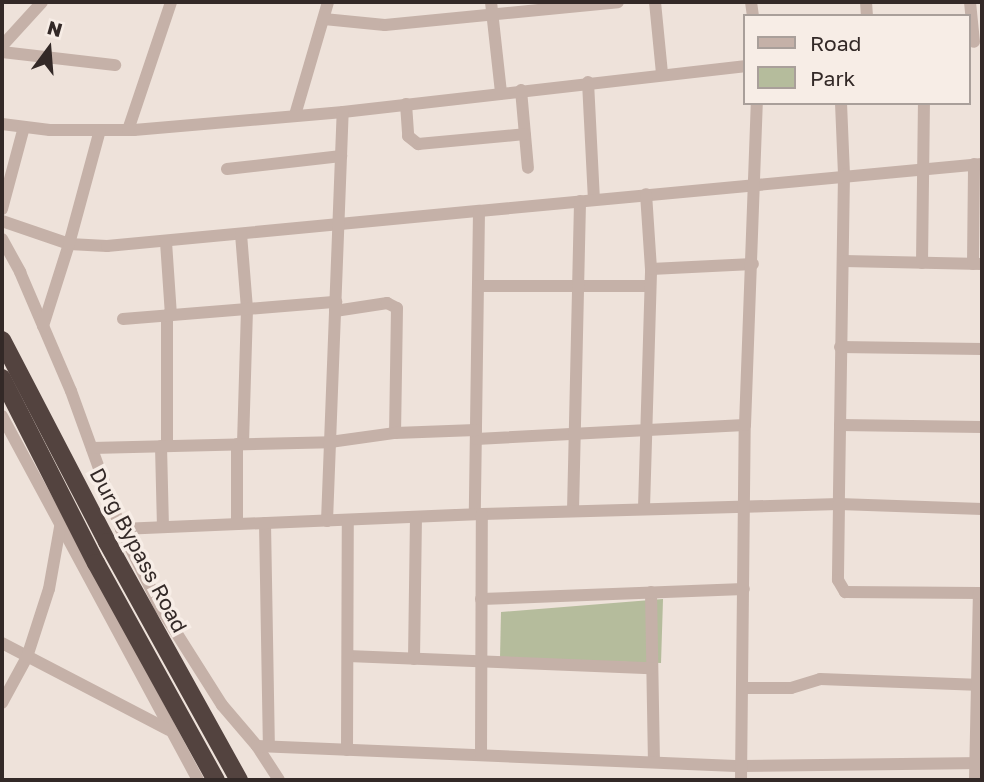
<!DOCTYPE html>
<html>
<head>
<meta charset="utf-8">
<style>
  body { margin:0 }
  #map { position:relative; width:984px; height:782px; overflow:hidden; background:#eee2da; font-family:"Golos Text",sans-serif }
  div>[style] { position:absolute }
  .green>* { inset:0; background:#b5bc9c }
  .minor>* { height:12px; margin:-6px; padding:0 6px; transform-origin:6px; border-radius:6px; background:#c5b1a8 }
  .highway>* { height:18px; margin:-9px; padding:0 9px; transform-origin:9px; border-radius:9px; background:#53433f }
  span { translate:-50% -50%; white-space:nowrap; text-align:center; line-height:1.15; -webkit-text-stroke:7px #f7ede6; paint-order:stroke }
  .street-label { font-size:21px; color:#332927 }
  .frame { position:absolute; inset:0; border:4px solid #332927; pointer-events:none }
  .legend { position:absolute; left:743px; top:14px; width:228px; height:91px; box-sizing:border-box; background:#f7ede6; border:2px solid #a99f9a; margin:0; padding:9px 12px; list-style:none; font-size:21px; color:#332927 }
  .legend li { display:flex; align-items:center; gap:14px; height:35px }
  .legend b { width:35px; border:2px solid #a99f9a }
  .north { position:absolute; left:14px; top:14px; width:70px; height:70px; -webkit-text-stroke:5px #f7ede6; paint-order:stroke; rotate:16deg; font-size:19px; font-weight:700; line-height:28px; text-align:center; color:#332927 }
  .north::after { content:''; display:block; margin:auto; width:24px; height:32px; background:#332927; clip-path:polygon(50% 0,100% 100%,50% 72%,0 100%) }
</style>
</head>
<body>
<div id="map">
  <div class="green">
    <i style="clip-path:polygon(663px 599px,661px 663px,500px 658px,501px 612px)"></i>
  </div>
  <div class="minor">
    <i style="left:491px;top:2px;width:92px;rotate:83.7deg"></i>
    <i style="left:655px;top:2px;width:71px;rotate:84.4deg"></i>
    <i style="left:751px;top:2px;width:14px;rotate:82deg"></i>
    <i style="left:866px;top:2px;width:14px;rotate:86deg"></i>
    <i style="left:970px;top:2px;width:40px;rotate:84.3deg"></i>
    <i style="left:324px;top:19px;width:61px;rotate:5.6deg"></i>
    <i style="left:385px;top:25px;width:234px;rotate:-5.6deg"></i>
    <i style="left:2px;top:46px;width:59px;rotate:-47.7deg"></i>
    <i style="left:2px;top:52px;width:114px;rotate:6.6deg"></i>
    <i style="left:588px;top:82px;width:117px;rotate:87.1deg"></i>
    <i style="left:521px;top:90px;width:78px;rotate:84.9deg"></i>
    <i style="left:841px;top:103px;width:71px;rotate:87.6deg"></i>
    <i style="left:844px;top:174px;width:330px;rotate:90.9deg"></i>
    <i style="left:839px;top:504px;width:143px;rotate:2deg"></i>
    <i style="left:406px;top:104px;width:32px;rotate:86deg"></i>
    <i style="left:408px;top:136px;width:13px;rotate:39deg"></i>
    <i style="left:418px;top:144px;width:107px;rotate:-5.3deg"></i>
    <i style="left:295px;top:115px;width:118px;rotate:-73.7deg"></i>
    <i style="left:2px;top:124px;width:48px;rotate:7.1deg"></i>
    <i style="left:50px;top:130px;width:84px"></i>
    <i style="left:134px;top:130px;width:210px;rotate:-4.9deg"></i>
    <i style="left:343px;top:112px;width:404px;rotate:-6.5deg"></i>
    <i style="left:128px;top:130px;width:135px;rotate:-71.4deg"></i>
    <i style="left:227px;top:169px;width:115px;rotate:-6.5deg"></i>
    <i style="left:2px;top:209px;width:85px;rotate:-75deg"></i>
    <i style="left:479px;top:211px;width:505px;rotate:-5.34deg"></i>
    <i style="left:2px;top:221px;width:71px;rotate:18.9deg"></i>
    <i style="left:69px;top:244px;width:38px;rotate:3deg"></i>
    <i style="left:107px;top:246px;width:374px;rotate:-5.4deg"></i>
    <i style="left:479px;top:211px;width:303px;rotate:90.8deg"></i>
    <i style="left:241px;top:234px;width:75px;rotate:85.4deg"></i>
    <i style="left:247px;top:309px;width:135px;rotate:91.7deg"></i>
    <i style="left:2px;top:239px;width:38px;rotate:61deg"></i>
    <i style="left:20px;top:272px;width:129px;rotate:66.8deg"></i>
    <i style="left:71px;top:391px;width:147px;rotate:70.1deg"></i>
    <i style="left:121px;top:529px;width:87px;rotate:63.4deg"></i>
    <i style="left:160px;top:607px;width:116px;rotate:57.7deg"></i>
    <i style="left:222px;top:705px;width:54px;rotate:49.5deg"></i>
    <i style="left:257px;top:746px;width:40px;rotate:57.1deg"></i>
    <i style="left:166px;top:242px;width:73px;rotate:86.1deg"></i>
    <i style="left:844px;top:261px;width:138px;rotate:1.2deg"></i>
    <i style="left:922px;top:263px;width:160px;rotate:-89.3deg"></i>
    <i style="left:973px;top:264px;width:100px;rotate:-89.4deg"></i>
    <i style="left:651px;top:269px;width:102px;rotate:-2.8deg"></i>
    <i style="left:478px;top:286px;width:172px"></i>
    <i style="left:335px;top:311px;width:53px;rotate:-8.7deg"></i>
    <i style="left:387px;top:303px;width:11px;rotate:27deg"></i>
    <i style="left:397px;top:308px;width:125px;rotate:90.9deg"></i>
    <i style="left:167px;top:315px;width:131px;rotate:90deg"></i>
    <i style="left:123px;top:319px;width:214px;rotate:-4.6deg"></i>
    <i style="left:43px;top:326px;width:86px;rotate:-72.4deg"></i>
    <i style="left:69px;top:244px;width:118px;rotate:-74.8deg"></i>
    <i style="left:840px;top:347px;width:142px;rotate:0.8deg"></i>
    <i style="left:2px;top:416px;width:413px;rotate:61.7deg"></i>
    <i style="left:840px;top:425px;width:142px;rotate:0.8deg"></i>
    <i style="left:476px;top:439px;width:269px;rotate:-3deg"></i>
    <i style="left:237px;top:444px;width:80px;rotate:90deg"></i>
    <i style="left:161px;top:446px;width:81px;rotate:88.6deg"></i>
    <i style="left:92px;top:448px;width:238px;rotate:-1.4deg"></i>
    <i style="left:330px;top:442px;width:66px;rotate:-7.9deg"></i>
    <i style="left:395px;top:433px;width:81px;rotate:-2.1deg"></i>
    <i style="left:644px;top:508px;width:239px;rotate:-88.3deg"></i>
    <i style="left:651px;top:269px;width:75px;rotate:-93.8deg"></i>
    <i style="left:573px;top:511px;width:310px;rotate:-88.7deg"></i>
    <i style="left:327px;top:521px;width:409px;rotate:-87.8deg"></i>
    <i style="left:265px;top:523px;width:223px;rotate:89deg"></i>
    <i style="left:121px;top:529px;width:361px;rotate:-2.4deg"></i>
    <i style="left:482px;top:514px;width:357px;rotate:-1.6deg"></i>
    <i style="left:839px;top:504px;width:76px;rotate:90.8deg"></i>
    <i style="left:838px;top:580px;width:14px;rotate:60deg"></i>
    <i style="left:845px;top:592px;width:134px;rotate:0.4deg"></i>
    <i style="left:651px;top:592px;width:170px;rotate:89deg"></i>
    <i style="left:481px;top:599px;width:263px;rotate:-2.2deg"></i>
    <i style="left:2px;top:643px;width:188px;rotate:27.5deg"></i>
    <i style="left:348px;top:656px;width:303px;rotate:2.3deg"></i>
    <i style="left:414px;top:659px;width:142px;rotate:-89.2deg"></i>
    <i style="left:743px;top:688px;width:48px"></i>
    <i style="left:791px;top:688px;width:30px;rotate:-17deg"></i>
    <i style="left:820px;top:679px;width:162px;rotate:2.1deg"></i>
    <i style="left:2px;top:703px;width:52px;rotate:-61.5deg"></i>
    <i style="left:27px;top:657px;width:71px;rotate:-72.1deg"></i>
    <i style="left:49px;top:589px;width:63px;rotate:-79.9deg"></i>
    <i style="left:257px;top:746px;width:485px;rotate:2.4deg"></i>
    <i style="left:742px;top:766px;width:240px;rotate:-0.7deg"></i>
    <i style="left:347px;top:750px;width:230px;rotate:-89.8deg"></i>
    <i style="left:481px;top:755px;width:241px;rotate:-89.8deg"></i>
    <i style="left:741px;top:780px;width:355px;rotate:-89.4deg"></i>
    <i style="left:745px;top:425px;width:322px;rotate:-87.9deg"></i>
    <i style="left:975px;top:780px;width:187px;rotate:-88.8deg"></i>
    <i style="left:979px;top:593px;width:3px"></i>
  </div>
  <div class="highway">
    <i style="left:2px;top:340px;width:228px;rotate:62.5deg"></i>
    <i style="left:107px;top:542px;width:272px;rotate:61deg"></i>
    <i style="left:2px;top:378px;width:208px;rotate:63.1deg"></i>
    <i style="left:96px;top:563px;width:248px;rotate:61.1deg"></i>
  </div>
  <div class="street-label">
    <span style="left:139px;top:550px;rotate:62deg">Durg Bypass Road</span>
  </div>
  <div class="frame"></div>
  <ul class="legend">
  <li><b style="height:9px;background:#c5b1a8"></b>Road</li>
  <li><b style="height:19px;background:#b5bc9c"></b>Park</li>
  </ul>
  <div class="north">N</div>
</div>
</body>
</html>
